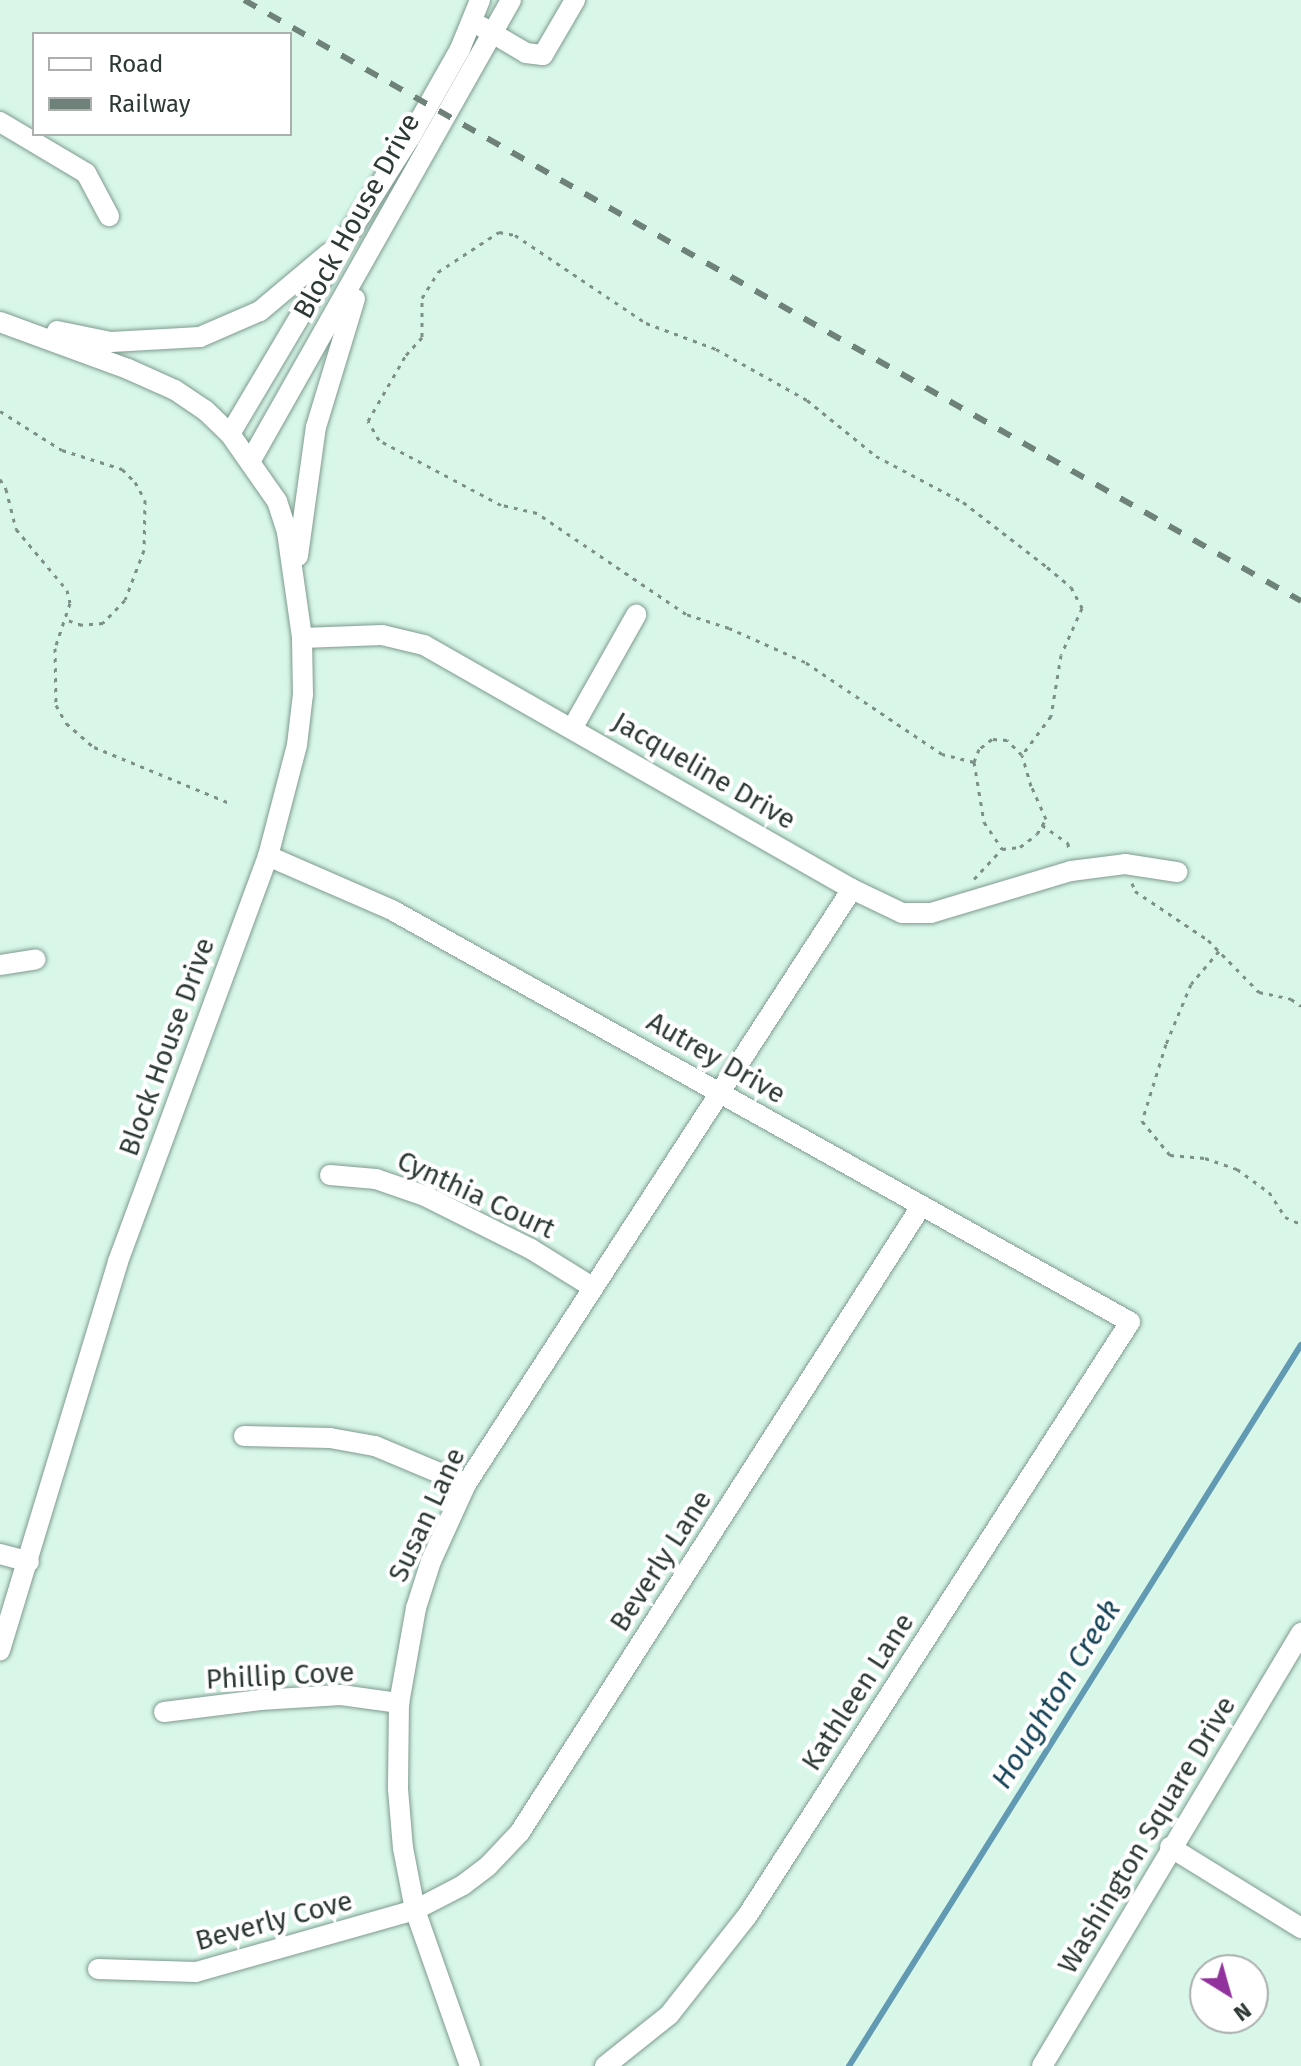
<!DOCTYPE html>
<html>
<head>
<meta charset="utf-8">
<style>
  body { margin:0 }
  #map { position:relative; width:1301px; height:2066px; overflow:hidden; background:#d8f7e9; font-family:"Fira Sans",sans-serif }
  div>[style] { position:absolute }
  .stream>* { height:6px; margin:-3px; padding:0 3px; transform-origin:3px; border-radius:3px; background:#6299b3 }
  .path>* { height:3px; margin-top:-1.5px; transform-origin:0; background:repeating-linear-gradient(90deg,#7c9087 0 4px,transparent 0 10px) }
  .roads { filter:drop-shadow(0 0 2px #7e9b8e) drop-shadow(0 0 2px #7e9b8e) }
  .minor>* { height:20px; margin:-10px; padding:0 10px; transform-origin:10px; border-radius:10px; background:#fff }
  .rail>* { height:6px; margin-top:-3px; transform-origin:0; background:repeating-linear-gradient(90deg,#6f8279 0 14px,transparent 0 28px) }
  span { translate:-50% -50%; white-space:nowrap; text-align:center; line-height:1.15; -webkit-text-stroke:8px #fff; paint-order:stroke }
  .street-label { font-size:28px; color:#2d3934 }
  .water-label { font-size:30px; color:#164458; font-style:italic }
  .legend { position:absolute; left:32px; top:32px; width:260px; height:104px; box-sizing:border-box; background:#fff; border:2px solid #abb0ae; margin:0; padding:10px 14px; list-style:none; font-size:24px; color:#2d3934 }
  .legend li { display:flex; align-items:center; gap:16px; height:40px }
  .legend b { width:40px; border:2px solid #abb0ae }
  .north { position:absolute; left:1189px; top:1954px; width:80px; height:80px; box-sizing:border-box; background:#fff; border:2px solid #abb0ae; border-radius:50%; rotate:143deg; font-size:22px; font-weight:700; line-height:32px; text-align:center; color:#2d3934 }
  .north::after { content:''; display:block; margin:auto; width:28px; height:36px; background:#92339d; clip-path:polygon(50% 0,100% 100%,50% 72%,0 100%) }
</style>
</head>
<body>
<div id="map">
  <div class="stream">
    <i style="left:849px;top:2066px;width:851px;rotate:-57.92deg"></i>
  </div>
  <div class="path">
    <i style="left:0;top:411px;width:73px;rotate:32.2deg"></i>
    <i style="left:62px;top:450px;width:63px;rotate:17.6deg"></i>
    <i style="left:122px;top:469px;width:18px;rotate:45deg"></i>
    <i style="left:135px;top:482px;width:21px;rotate:61deg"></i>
    <i style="left:145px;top:500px;width:50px;rotate:91.1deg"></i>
    <i style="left:144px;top:550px;width:53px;rotate:110.8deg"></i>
    <i style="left:125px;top:600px;width:32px;rotate:134deg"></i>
    <i style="left:103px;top:623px;width:21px;rotate:175deg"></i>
    <i style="left:82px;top:625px;width:18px;rotate:-161deg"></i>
    <i style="left:0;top:479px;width:12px;rotate:59deg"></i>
    <i style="left:6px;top:489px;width:41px;rotate:76deg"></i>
    <i style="left:16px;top:529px;width:80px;rotate:50.1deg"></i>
    <i style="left:67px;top:590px;width:13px;rotate:77deg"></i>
    <i style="left:70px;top:603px;width:47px;rotate:108.4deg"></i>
    <i style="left:55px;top:648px;width:57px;rotate:89deg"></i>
    <i style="left:56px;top:705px;width:21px;rotate:61deg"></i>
    <i style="left:66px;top:723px;width:37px;rotate:41deg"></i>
    <i style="left:94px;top:747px;width:147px;rotate:22.4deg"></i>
    <i style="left:974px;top:762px;width:33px;rotate:-166deg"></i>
    <i style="left:942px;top:754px;width:165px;rotate:-146.1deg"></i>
    <i style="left:805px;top:662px;width:83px;rotate:-155.9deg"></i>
    <i style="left:729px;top:628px;width:45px;rotate:-162deg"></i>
    <i style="left:686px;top:614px;width:180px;rotate:-145.9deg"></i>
    <i style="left:537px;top:513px;width:37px;rotate:-167deg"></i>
    <i style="left:501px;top:505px;width:138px;rotate:-152deg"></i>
    <i style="left:379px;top:440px;width:22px;rotate:-120deg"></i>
    <i style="left:368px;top:421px;width:76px;rotate:-60.1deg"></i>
    <i style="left:406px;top:355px;width:24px;rotate:-48deg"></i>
    <i style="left:422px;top:337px;width:39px;rotate:-90deg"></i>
    <i style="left:422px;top:298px;width:31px;rotate:-58deg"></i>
    <i style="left:438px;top:272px;width:73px;rotate:-33.3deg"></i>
    <i style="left:499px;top:232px;width:16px;rotate:11deg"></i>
    <i style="left:515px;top:235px;width:158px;rotate:33.9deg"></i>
    <i style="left:646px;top:323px;width:75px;rotate:20.4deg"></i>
    <i style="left:716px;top:349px;width:104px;rotate:29.3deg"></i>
    <i style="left:807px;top:400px;width:89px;rotate:39.1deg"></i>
    <i style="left:876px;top:456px;width:98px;rotate:27.9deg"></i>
    <i style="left:963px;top:502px;width:106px;rotate:37.7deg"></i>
    <i style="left:1047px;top:567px;width:31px;rotate:40deg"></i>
    <i style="left:1071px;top:587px;width:24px;rotate:62deg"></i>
    <i style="left:1082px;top:608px;width:51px;rotate:114.1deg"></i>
    <i style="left:1061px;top:655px;width:62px;rotate:99.3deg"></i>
    <i style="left:1051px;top:716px;width:49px;rotate:126.6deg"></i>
    <i style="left:1042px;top:825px;width:32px;rotate:35deg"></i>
    <i style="left:1068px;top:843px;width:9px;rotate:84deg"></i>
    <i style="left:974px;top:879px;width:41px;rotate:-47deg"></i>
    <i style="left:1002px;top:849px;width:18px;rotate:-6deg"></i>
    <i style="left:1020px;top:847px;width:21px;rotate:-37deg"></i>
    <i style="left:1037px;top:834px;width:17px;rotate:-59deg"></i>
    <i style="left:1046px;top:819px;width:36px;rotate:-114deg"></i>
    <i style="left:1031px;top:786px;width:32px;rotate:-106deg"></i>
    <i style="left:1022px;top:755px;width:21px;rotate:-135deg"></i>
    <i style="left:1007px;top:740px;width:15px;rotate:-176deg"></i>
    <i style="left:992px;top:739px;width:16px;rotate:142deg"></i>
    <i style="left:979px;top:749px;width:14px;rotate:111deg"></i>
    <i style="left:974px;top:762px;width:61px;rotate:80.5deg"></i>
    <i style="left:984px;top:822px;width:32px;rotate:56deg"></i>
    <i style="left:1132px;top:883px;width:9px;rotate:69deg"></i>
    <i style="left:1135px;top:891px;width:88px;rotate:33.9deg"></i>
    <i style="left:1208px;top:940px;width:73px;rotate:45.6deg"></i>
    <i style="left:1259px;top:992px;width:33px;rotate:12deg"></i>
    <i style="left:1291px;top:999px;width:12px;rotate:35deg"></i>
    <i style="left:1219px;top:951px;width:43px;rotate:130.3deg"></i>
    <i style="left:1191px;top:984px;width:65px;rotate:112.6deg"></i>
    <i style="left:1166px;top:1044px;width:81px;rotate:107.3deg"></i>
    <i style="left:1142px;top:1121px;width:44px;rotate:50.5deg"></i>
    <i style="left:1170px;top:1155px;width:35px;rotate:5deg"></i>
    <i style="left:1205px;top:1158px;width:34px;rotate:19deg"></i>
    <i style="left:1237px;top:1169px;width:39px;rotate:36deg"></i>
    <i style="left:1269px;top:1192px;width:30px;rotate:57deg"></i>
    <i style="left:1285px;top:1217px;width:17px;rotate:24deg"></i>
  </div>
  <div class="roads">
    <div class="minor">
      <i style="left:482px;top:27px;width:51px;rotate:30.6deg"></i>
      <i style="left:526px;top:53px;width:17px;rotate:7deg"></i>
      <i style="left:543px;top:55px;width:64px;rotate:-59.8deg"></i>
      <i style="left:0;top:122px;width:100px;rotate:30.7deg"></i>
      <i style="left:86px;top:173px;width:49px;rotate:61.9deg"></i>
      <i style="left:0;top:322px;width:136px;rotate:20.2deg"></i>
      <i style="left:128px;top:369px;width:51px;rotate:24.1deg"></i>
      <i style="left:175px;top:390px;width:36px;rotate:34deg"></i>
      <i style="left:205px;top:410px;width:35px;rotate:44deg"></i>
      <i style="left:230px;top:434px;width:82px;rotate:55deg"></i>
      <i style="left:277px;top:501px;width:33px;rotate:72deg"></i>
      <i style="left:287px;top:532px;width:107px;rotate:81.9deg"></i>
      <i style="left:302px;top:638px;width:56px;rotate:89deg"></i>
      <i style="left:303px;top:694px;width:51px;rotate:96.7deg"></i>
      <i style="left:297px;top:745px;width:115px;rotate:104.6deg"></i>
      <i style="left:268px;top:856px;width:433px;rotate:110.3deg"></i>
      <i style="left:118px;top:1262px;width:406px;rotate:106.9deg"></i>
      <i style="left:57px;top:331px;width:55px;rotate:11.5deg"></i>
      <i style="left:111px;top:342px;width:89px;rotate:-3.2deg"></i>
      <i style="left:200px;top:337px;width:65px;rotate:-23.4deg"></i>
      <i style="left:260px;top:311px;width:90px;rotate:-40deg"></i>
      <i style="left:230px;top:434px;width:229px;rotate:-59.3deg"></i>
      <i style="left:347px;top:237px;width:122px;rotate:-57.7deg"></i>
      <i style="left:412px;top:134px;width:98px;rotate:-60.5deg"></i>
      <i style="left:460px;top:49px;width:53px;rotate:-67.8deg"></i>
      <i style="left:251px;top:460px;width:528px;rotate:-60.52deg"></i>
      <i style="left:298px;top:556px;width:130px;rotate:-82.1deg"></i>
      <i style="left:316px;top:427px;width:134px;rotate:-73.1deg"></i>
      <i style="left:302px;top:638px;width:80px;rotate:-2.1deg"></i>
      <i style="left:382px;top:635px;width:43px;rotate:13.4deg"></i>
      <i style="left:424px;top:645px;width:493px;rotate:29.7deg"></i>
      <i style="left:852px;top:889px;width:709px;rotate:122.97deg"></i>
      <i style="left:466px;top:1484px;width:85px;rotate:114.4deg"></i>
      <i style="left:431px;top:1561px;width:49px;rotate:107.7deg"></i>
      <i style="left:416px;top:1608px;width:97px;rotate:100.1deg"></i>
      <i style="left:399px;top:1703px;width:86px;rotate:90.7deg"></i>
      <i style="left:398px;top:1789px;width:59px;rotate:85.2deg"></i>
      <i style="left:403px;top:1848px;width:63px;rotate:79deg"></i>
      <i style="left:415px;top:1910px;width:165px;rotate:70.6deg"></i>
      <i style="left:573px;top:727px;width:129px;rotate:-60.6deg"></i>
      <i style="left:268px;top:856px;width:135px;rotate:23.5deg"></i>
      <i style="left:392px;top:910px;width:845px;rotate:29.17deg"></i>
      <i style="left:1130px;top:1322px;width:707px;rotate:122.81deg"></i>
      <i style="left:747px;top:1916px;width:126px;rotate:128.2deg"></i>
      <i style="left:669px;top:2015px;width:82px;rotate:141.4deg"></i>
      <i style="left:852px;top:889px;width:55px;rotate:25.6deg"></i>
      <i style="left:902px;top:913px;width:29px"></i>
      <i style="left:931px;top:913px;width:146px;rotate:-16.7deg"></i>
      <i style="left:1071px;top:871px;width:54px;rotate:-7.4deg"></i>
      <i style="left:1125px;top:864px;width:53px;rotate:8.7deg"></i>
      <i style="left:0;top:965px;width:36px;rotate:-9deg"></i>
      <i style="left:330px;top:1175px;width:46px;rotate:5deg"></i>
      <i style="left:376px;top:1179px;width:52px;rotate:19.1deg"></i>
      <i style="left:425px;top:1196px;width:119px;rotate:26.6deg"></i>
      <i style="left:531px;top:1249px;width:72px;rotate:31.9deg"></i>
      <i style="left:244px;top:1436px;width:86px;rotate:1.3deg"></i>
      <i style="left:330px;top:1438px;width:46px;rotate:10.1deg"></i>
      <i style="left:375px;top:1446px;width:99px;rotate:22.7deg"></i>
      <i style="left:0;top:1554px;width:30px;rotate:15deg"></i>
      <i style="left:164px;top:1712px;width:97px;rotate:-7.1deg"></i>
      <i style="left:260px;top:1700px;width:81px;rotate:-3.5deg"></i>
      <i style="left:341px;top:1695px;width:59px;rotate:7.9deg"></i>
      <i style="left:1170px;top:1847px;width:154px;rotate:31.7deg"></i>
      <i style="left:98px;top:1969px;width:98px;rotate:1.8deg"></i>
      <i style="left:196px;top:1972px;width:228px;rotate:-15.8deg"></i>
      <i style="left:415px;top:1910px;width:54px;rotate:-27.5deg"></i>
      <i style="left:463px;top:1885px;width:31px;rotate:-37deg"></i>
      <i style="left:488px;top:1866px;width:47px;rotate:-46.7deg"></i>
      <i style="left:520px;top:1832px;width:741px;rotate:-57.34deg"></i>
      <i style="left:1042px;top:2066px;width:505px;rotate:-59.11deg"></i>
    </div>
  </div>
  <div class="rail">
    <i style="left:244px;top:0;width:1216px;rotate:29.62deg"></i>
  </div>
  <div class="street-label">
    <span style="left:357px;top:216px;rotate:-61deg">Block House Drive</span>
    <span style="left:704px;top:771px;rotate:30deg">Jacqueline Drive</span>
    <span style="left:167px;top:1047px;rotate:-70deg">Block House Drive</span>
    <span style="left:716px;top:1058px;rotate:30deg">Autrey Drive</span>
    <span style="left:476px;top:1195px;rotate:25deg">Cynthia Court</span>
    <span style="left:427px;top:1515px;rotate:-65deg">Susan Lane</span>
    <span style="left:661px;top:1561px;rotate:-57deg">Beverly Lane</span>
    <span style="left:280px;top:1676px;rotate:-3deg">Phillip Cove</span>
    <span style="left:858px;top:1692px;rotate:-57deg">Kathleen Lane</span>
    <span style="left:1147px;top:1835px;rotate:-59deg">Washington Square Drive</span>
    <span style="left:274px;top:1921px;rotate:-15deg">Beverly Cove</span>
  </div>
  <div class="water-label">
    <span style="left:1056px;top:1694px;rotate:-58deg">Houghton Creek</span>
  </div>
  <ul class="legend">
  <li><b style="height:10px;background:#fff"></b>Road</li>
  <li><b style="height:10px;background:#6f8279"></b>Railway</li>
  </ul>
  <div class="north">N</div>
</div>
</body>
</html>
